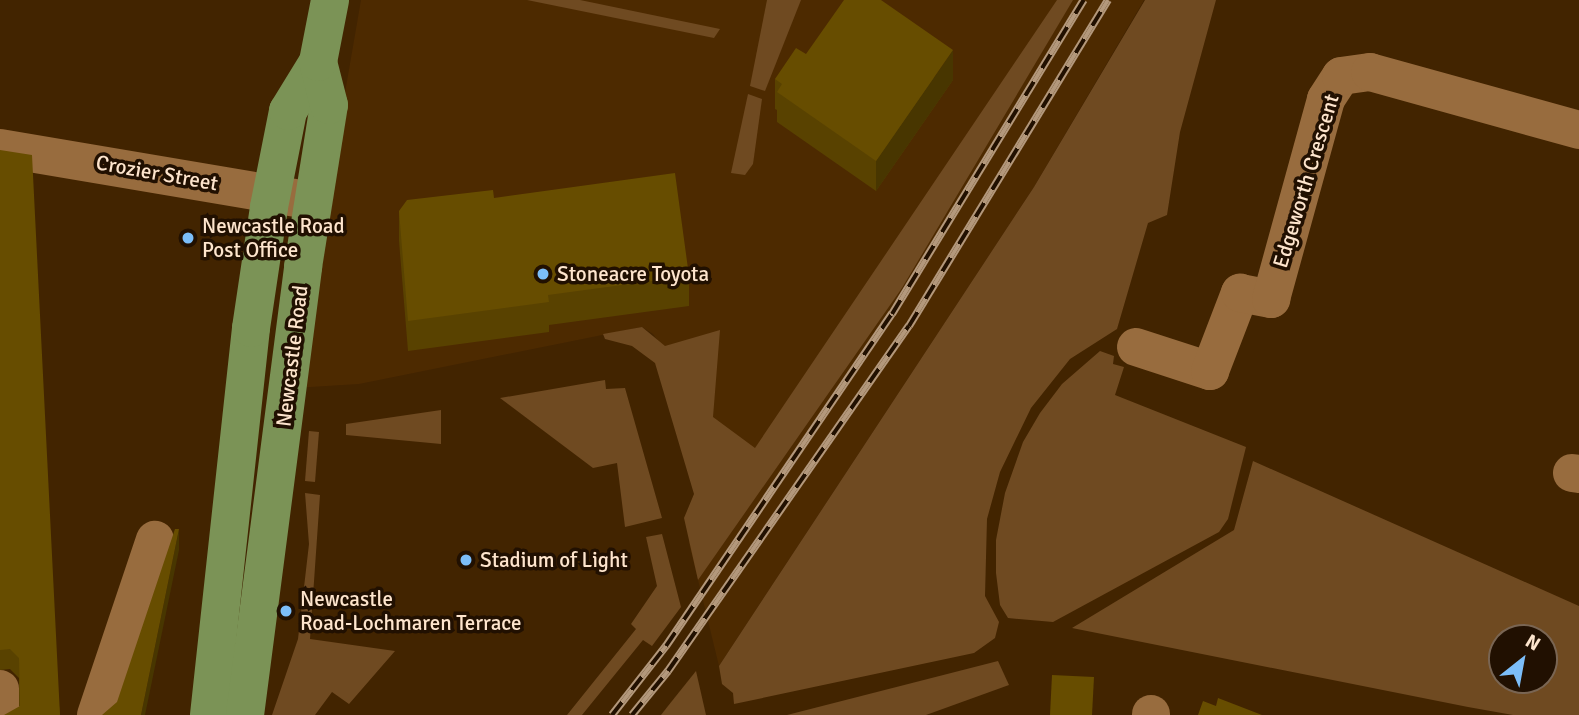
<!DOCTYPE html>
<html>
<head>
<meta charset="utf-8">
<style>
  body { margin:0 }
  #map { position:relative; width:1579px; height:715px; overflow:hidden; background:#422400; font-family:Signika,sans-serif }
  div>[style] { position:absolute }
  .built>* { inset:0; background:#4d2a00 }
  .green>* { inset:0; background:#6f4a21 }
  .minor>* { height:38px; margin:-19px; padding:0 19px; transform-origin:19px; border-radius:19px; background:#986c3e }
  .highway>* { height:38px; margin:-19px; padding:0 19px; transform-origin:19px; border-radius:19px; background:#7b9356 }
  .rail>* { height:8px; margin-top:-4px; transform-origin:0; background:repeating-linear-gradient(90deg,#211001 0 16px,#b3987c 0 32px); box-sizing:border-box; border-block:2px solid #b3987c }
  .wall>* { inset:0; background:#594200 }
  .shaded-wall>* { inset:0; background:#483600 }
  .building>* { inset:0; background:#674d00 }
  .dots>* { width:19px; height:19px; translate:-50% -50%; box-sizing:border-box; border:4px solid #211001; border-radius:50% }
  span { translate:-50% -50%; white-space:nowrap; text-align:center; line-height:1.15; -webkit-text-stroke:7px #211001; paint-order:stroke }
  .street-label { font-size:21px; color:#fee5cd }
  .poi-label { font-size:21px; color:#fee5cd }
  .left { translate:0 -50%; text-align:left }
  .north { position:absolute; left:1488px; top:624px; width:70px; height:70px; box-sizing:border-box; background:#211001; border:2px solid #796553; border-radius:50%; rotate:31deg; font-size:19px; font-weight:700; line-height:28px; text-align:center; color:#fee5cd }
  .north::after { content:''; display:block; margin:auto; width:24px; height:32px; background:#7cbef9; clip-path:polygon(50% 0,100% 100%,50% 72%,0 100%) }
</style>
</head>
<body>
<div id="map">
  <div class="built">
    <i style="clip-path:polygon(361px 0,1144px 0,1034px 187px,719px 666px,689px 543px,713px 417px,653px 334px,642px 327px,359px 384px,294px 388px)"></i>
  </div>
  <div class="green">
    <i style="clip-path:polygon(527px 0,580px 0,720px 29px,714px 38px)"></i>
    <i style="clip-path:polygon(767px 0,801px 0,765px 91px,750px 86px)"></i>
    <i style="clip-path:polygon(1057px 0,1073px 0,902px 288px,698px 580px,684px 518px,694px 494px,655px 363px,632px 346px,605px 339px,603px 334px,642px 327px,665px 346px,720px 330px,713px 417px,755px 448px)"></i>
    <i style="clip-path:polygon(1145px 0,1216px 0,1180px 132px,1167px 215px,1148px 223px,1117px 329px,1070px 359px,1031px 408px,1000px 472px,987px 519px,985px 596px,999px 622px,995px 638px,974px 653px,734px 704px,733px 693px,722px 684px,719px 666px,1034px 187px)"></i>
    <i style="clip-path:polygon(748px 94px,762px 99px,753px 164px,745px 175px,731px 173px)"></i>
    <i style="clip-path:polygon(1100px 351px,1114px 356px,1113px 364px,1124px 367px,1115px 395px,1246px 447px,1228px 519px,1219px 532px,1053px 622px,1008px 618px,1000px 605px,996px 573px,996px 540px,1005px 493px,1023px 442px,1040px 413px,1062px 384px)"></i>
    <i style="clip-path:polygon(605px 380px,606px 389px,625px 388px,662px 518px,625px 527px,617px 463px,593px 468px,500px 398px)"></i>
    <i style="clip-path:polygon(441px 410px,441px 444px,346px 435px,346px 424px)"></i>
    <i style="clip-path:polygon(309px 431px,319px 432px,315px 482px,305px 481px)"></i>
    <i style="clip-path:polygon(evenodd,1253px 461px,1579px 606px,1579px 715px,1513px 715px,1468px 707px,1072px 628px,1234px 530px,1253px 461px,1544px 638px,1544px 680px,1502px 680px,1502px 638px,1544px 638px)"></i>
    <i style="clip-path:polygon(305px 493px,320px 495px,310px 639px,395px 651px,349px 704px,332px 692px,315px 715px,272px 715px,298px 639px,309px 544px)"></i>
    <i style="clip-path:polygon(662px 534px,681px 607px,652px 646px,643px 640px,582px 715px,567px 715px,636px 629px,631px 624px,657px 586px,646px 537px)"></i>
    <i style="clip-path:polygon(998px 661px,1009px 685px,926px 715px,787px 715px)"></i>
    <i style="clip-path:polygon(696px 671px,706px 715px,661px 715px,668px 706px)"></i>
  </div>
  <div class="minor">
    <i style="left:0;top:148px;width:317px;rotate:9.6deg"></i>
    <i style="left:1136px;top:347px;width:78px;rotate:18deg"></i>
    <i style="left:1210px;top:371px;width:84px;rotate:-69deg"></i>
    <i style="left:1240px;top:293px;width:32px;rotate:11deg"></i>
    <i style="left:1271px;top:299px;width:207px;rotate:-74.6deg"></i>
    <i style="left:1326px;top:99px;width:27px;rotate:-57deg"></i>
    <i style="left:1341px;top:76px;width:29px;rotate:-8deg"></i>
    <i style="left:1370px;top:72px;width:217px;rotate:15.5deg"></i>
    <i style="left:1572px;top:473px;width:7px;rotate:8deg"></i>
    <i style="left:0;top:689px;width:26px;rotate:88deg"></i>
    <i style="left:96px;top:715px;width:185px;rotate:-71.4deg"></i>
    <i style="left:1151px;top:715px;width:1px;rotate:-90deg"></i>
  </div>
  <div class="highway">
    <i style="left:209px;top:715px;width:389px;rotate:-83.8deg"></i>
    <i style="left:251px;top:328px;width:122px;rotate:-81.5deg"></i>
    <i style="left:269px;top:207px;width:98px;rotate:-78.8deg"></i>
    <i style="left:288px;top:111px;width:57px;rotate:-58.5deg"></i>
    <i style="left:245px;top:715px;width:452px;rotate:-82.6deg"></i>
    <i style="left:303px;top:267px;width:164px;rotate:-80.9deg"></i>
    <i style="left:329px;top:105px;width:44px;rotate:-104.3deg"></i>
    <i style="left:318px;top:62px;width:63px;rotate:-79deg"></i>
  </div>
  <div class="rail">
    <i style="left:612px;top:715px;width:88px;rotate:-52deg"></i>
    <i style="left:666px;top:646px;width:402px;rotate:-55.8deg"></i>
    <i style="left:892px;top:314px;width:368px;rotate:-58.6deg"></i>
    <i style="left:632px;top:715px;width:57px;rotate:-50.7deg"></i>
    <i style="left:668px;top:671px;width:421px;rotate:-55.1deg"></i>
    <i style="left:909px;top:326px;width:382px;rotate:-58.6deg"></i>
  </div>
  <div class="wall">
    <i style="clip-path:polygon(806px 54px,953px 80px,876px 191px,777px 122px,777px 110px,775px 109px,775px 79px)"></i>
    <i style="clip-path:polygon(0 150px,60px 715px,19px 706px,19px 678px,10px 669px,0 670px)"></i>
    <i style="clip-path:polygon(494px 198px,689px 276px,689px 306px,549px 325px,549px 332px,408px 351px,399px 241px,399px 211px)"></i>
  </div>
  <div class="shaded-wall">
    <i style="clip-path:polygon(953px 50px,953px 80px,876px 191px,876px 161px)"></i>
    <i style="clip-path:polygon(179px 529px,179px 550px,145px 715px,141px 715px)"></i>
  </div>
  <div class="building">
    <i style="clip-path:polygon(844px 0,881px 0,953px 50px,876px 161px,777px 92px,782px 84px,775px 79px,796px 48px,806px 54px)"></i>
    <i style="clip-path:polygon(0 150px,32px 155px,60px 715px,4px 715px,20px 706px,19px 658px,10px 649px,0 650px)"></i>
    <i style="clip-path:polygon(675px 173px,689px 276px,548px 295px,549px 302px,408px 321px,399px 211px,407px 200px,493px 190px,494px 198px)"></i>
    <i style="clip-path:polygon(175px 529px,179px 529px,141px 715px,102px 715px,117px 702px)"></i>
    <i style="clip-path:polygon(1052px 675px,1094px 677px,1092px 715px,1050px 715px)"></i>
    <i style="clip-path:polygon(1218px 698px,1262px 715px,1198px 715px,1203px 701px,1216px 706px)"></i>
  </div>
  <div class="dots">
    <i style="left:188px;top:238px;background:#7cbef9"></i>
    <i style="left:543px;top:274px;background:#7cbef9"></i>
    <i style="left:466px;top:560px;background:#7cbef9"></i>
    <i style="left:286px;top:611px;background:#7cbef9"></i>
  </div>
  <div class="street-label">
    <span style="left:157px;top:173px;rotate:10deg">Crozier Street</span>
    <span style="left:1306px;top:181px;rotate:-73deg">Edgeworth Crescent</span>
    <span style="left:292px;top:356px;rotate:-83deg">Newcastle Road</span>
  </div>
  <div class="poi-label">
    <span class="left" style="left:202px;top:238px">Newcastle Road<br>Post Office</span>
    <span class="left" style="left:557px;top:274px">Stoneacre Toyota</span>
    <span class="left" style="left:480px;top:560px">Stadium of Light</span>
    <span class="left" style="left:300px;top:611px">Newcastle<br>Road-Lochmaren Terrace</span>
  </div>
  <div class="north">N</div>
</div>
</body>
</html>
